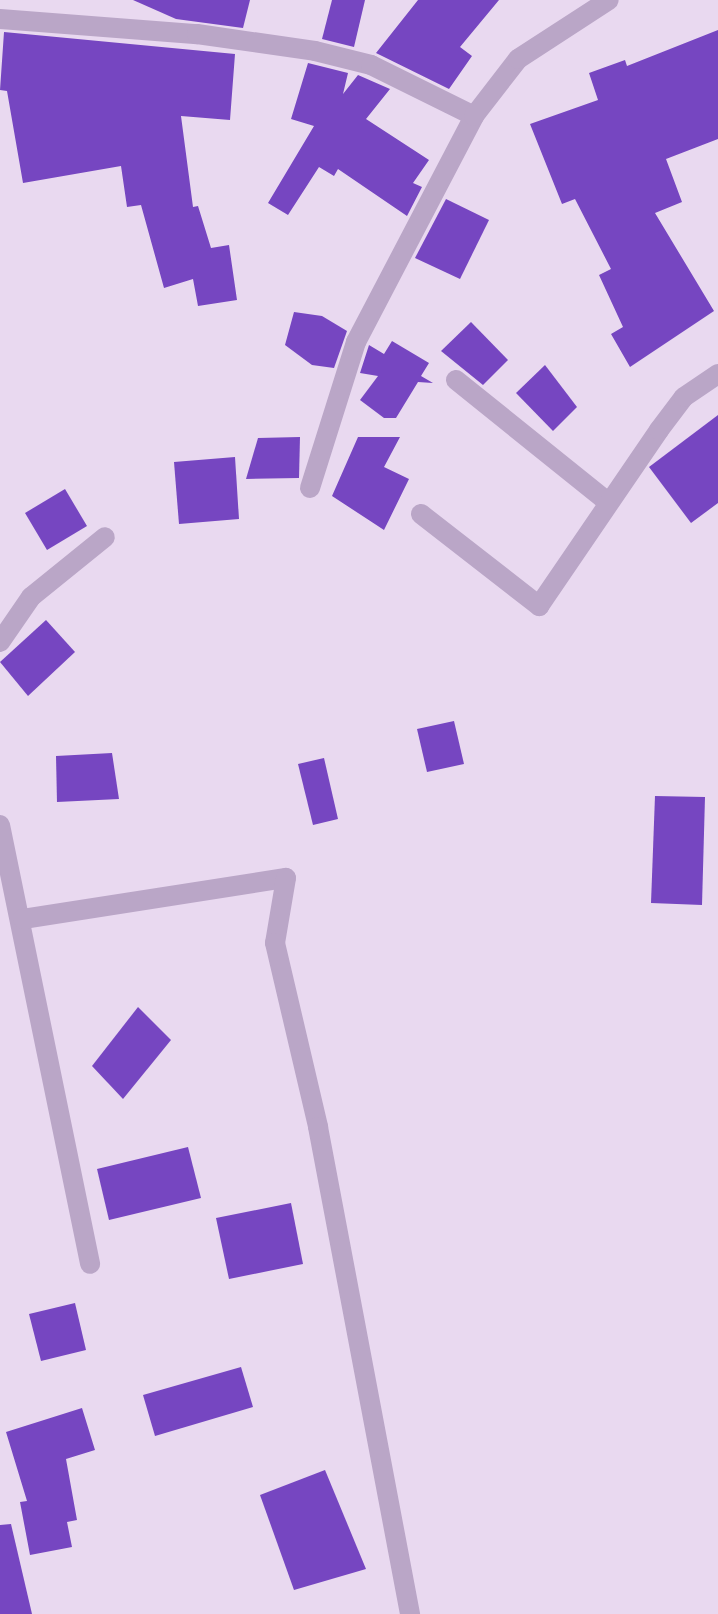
<!DOCTYPE html>
<html>
<head>
<meta charset="utf-8">
<style>
  body { margin:0 }
  #map { position:relative; width:718px; height:1614px; overflow:hidden; background:#e9d9f0; font-family:"Sofia Sans Condensed",sans-serif }
  div>[style] { position:absolute }
  .building>* { inset:0; background:#7646c1 }
  .minor>* { height:20px; margin:-10px; padding:0 10px; transform-origin:10px; border-radius:10px; background:#baa6c7 }
  span { translate:-50% -50%; white-space:nowrap; text-align:center; line-height:1.15; -webkit-text-stroke:8px #f2e5f8; paint-order:stroke }
</style>
</head>
<body>
<div id="map">
  <div class="building">
    <i style="clip-path:polygon(133px 0,250px 0,243px 28px,176px 19px)"></i>
    <i style="clip-path:polygon(332px 0,365px 0,354px 47px,322px 39px)"></i>
    <i style="clip-path:polygon(418px 0,499px 0,460px 47px,472px 56px,449px 89px,376px 53px)"></i>
    <i style="clip-path:polygon(718px 30px,718px 139px,666px 159px,682px 202px,655px 213px,714px 311px,630px 367px,611px 334px,623px 327px,599px 275px,611px 269px,575px 199px,562px 204px,530px 124px,598px 100px,589px 73px,625px 60px,627px 66px)"></i>
    <i style="clip-path:polygon(4px 32px,235px 54px,230px 120px,181px 116px,193px 207px,198px 206px,211px 248px,229px 245px,237px 300px,198px 306px,193px 279px,164px 288px,141px 205px,127px 207px,121px 166px,23px 183px,7px 91px,0 90px)"></i>
    <i style="clip-path:polygon(308px 63px,348px 73px,343px 94px,358px 75px,390px 89px,366px 119px,429px 160px,413px 183px,422px 187px,407px 216px,338px 169px,334px 176px,319px 167px,288px 215px,268px 203px,314px 126px,291px 119px)"></i>
    <i style="clip-path:polygon(446px 199px,489px 220px,460px 279px,415px 258px)"></i>
    <i style="clip-path:polygon(294px 312px,322px 316px,347px 331px,334px 368px,312px 365px,285px 345px)"></i>
    <i style="clip-path:polygon(471px 322px,508px 360px,483px 385px,441px 351px)"></i>
    <i style="clip-path:polygon(392px 341px,429px 363px,421px 376px,433px 383px,418px 382px,396px 418px,384px 418px,360px 400px,378px 376px,360px 373px,369px 345px,384px 354px)"></i>
    <i style="clip-path:polygon(545px 365px,577px 407px,553px 431px,516px 393px)"></i>
    <i style="clip-path:polygon(718px 415px,718px 503px,691px 523px,649px 467px)"></i>
    <i style="clip-path:polygon(300px 437px,299px 478px,246px 479px,258px 438px)"></i>
    <i style="clip-path:polygon(358px 437px,400px 437px,384px 467px,409px 479px,384px 530px,332px 496px)"></i>
    <i style="clip-path:polygon(235px 457px,239px 519px,179px 524px,174px 462px)"></i>
    <i style="clip-path:polygon(65px 489px,87px 526px,47px 550px,25px 513px)"></i>
    <i style="clip-path:polygon(46px 620px,75px 652px,28px 696px,0 662px)"></i>
    <i style="clip-path:polygon(454px 721px,464px 764px,427px 772px,417px 729px)"></i>
    <i style="clip-path:polygon(112px 753px,119px 799px,57px 802px,56px 756px)"></i>
    <i style="clip-path:polygon(324px 758px,338px 819px,313px 825px,298px 764px)"></i>
    <i style="clip-path:polygon(655px 796px,705px 797px,702px 905px,651px 903px)"></i>
    <i style="clip-path:polygon(138px 1007px,171px 1040px,123px 1099px,92px 1066px)"></i>
    <i style="clip-path:polygon(188px 1147px,201px 1198px,109px 1220px,97px 1169px)"></i>
    <i style="clip-path:polygon(291px 1203px,303px 1264px,229px 1279px,216px 1218px)"></i>
    <i style="clip-path:polygon(75px 1303px,86px 1350px,41px 1361px,29px 1314px)"></i>
    <i style="clip-path:polygon(241px 1367px,253px 1407px,155px 1436px,143px 1395px)"></i>
    <i style="clip-path:polygon(82px 1408px,95px 1450px,66px 1459px,77px 1520px,67px 1522px,72px 1547px,30px 1555px,20px 1502px,27px 1501px,6px 1432px)"></i>
    <i style="clip-path:polygon(325px 1470px,366px 1569px,294px 1590px,260px 1495px)"></i>
    <i style="clip-path:polygon(11px 1524px,32px 1614px,0 1614px,0 1525px)"></i>
  </div>
  <div class="minor">
    <i style="left:0;top:19px;width:198px;rotate:4.4deg"></i>
    <i style="left:197px;top:34px;width:119px;rotate:8.2deg"></i>
    <i style="left:315px;top:51px;width:58px;rotate:14deg"></i>
    <i style="left:371px;top:65px;width:115px;rotate:26.3deg"></i>
    <i style="left:456px;top:380px;width:196px;rotate:38.8deg"></i>
    <i style="left:310px;top:488px;width:153px;rotate:-72.5deg"></i>
    <i style="left:356px;top:342px;width:255px;rotate:-62.4deg"></i>
    <i style="left:474px;top:116px;width:72px;rotate:-52.3deg"></i>
    <i style="left:518px;top:59px;width:108px;rotate:-33deg"></i>
    <i style="left:421px;top:514px;width:150px;rotate:37.9deg"></i>
    <i style="left:539px;top:606px;width:213px;rotate:-55.7deg"></i>
    <i style="left:659px;top:430px;width:41px;rotate:-52.9deg"></i>
    <i style="left:684px;top:397px;width:41px;rotate:-34.1deg"></i>
    <i style="left:0;top:642px;width:55px;rotate:-55.4deg"></i>
    <i style="left:31px;top:597px;width:95px;rotate:-39deg"></i>
    <i style="left:0;top:825px;width:448px;rotate:78.4deg"></i>
    <i style="left:23px;top:919px;width:266px;rotate:-8.9deg"></i>
    <i style="left:286px;top:878px;width:66px;rotate:99.6deg"></i>
    <i style="left:275px;top:943px;width:189px;rotate:76.8deg"></i>
    <i style="left:318px;top:1127px;width:496px;rotate:79.3deg"></i>
  </div>
</div>
</body>
</html>
